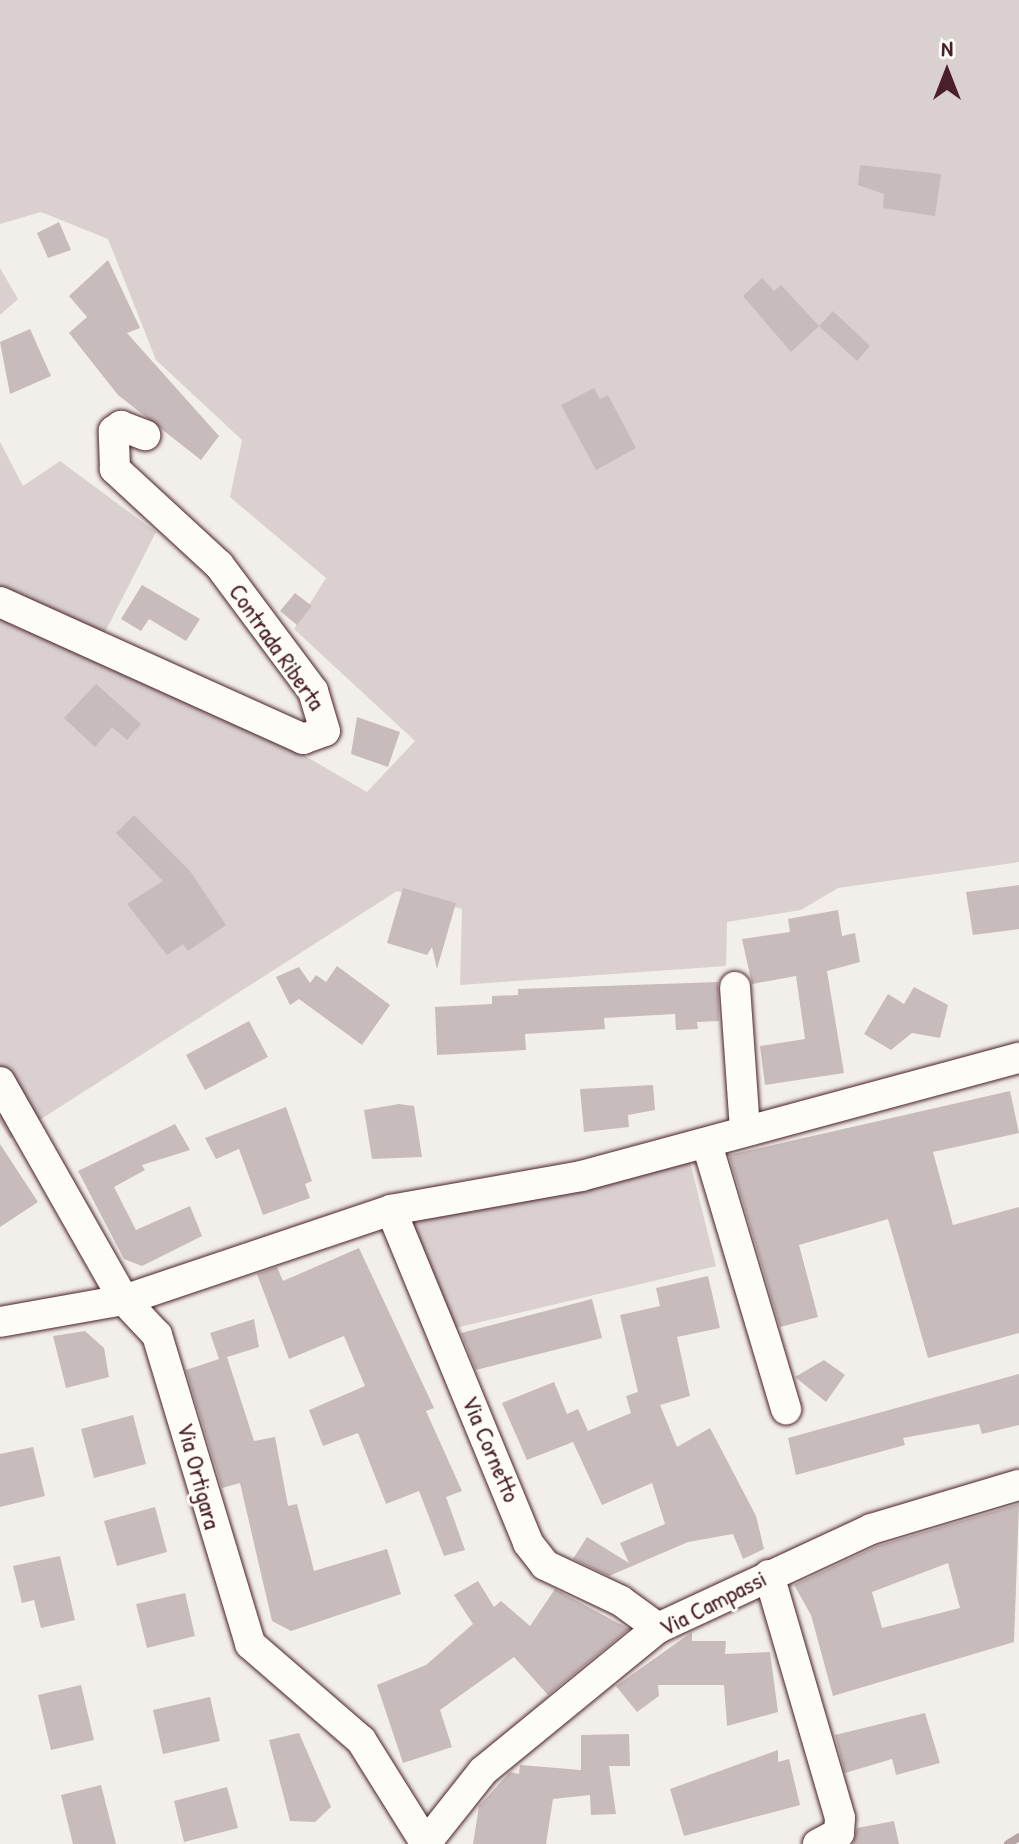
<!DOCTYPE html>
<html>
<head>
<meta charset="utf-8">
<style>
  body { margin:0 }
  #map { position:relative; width:1019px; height:1844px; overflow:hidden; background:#f2efeb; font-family:"Patrick Hand",sans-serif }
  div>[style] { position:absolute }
  .green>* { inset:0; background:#d9d0cf }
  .stream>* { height:8px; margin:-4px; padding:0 4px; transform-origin:4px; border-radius:4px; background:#b7a5a6 }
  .building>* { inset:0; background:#c8bbbb }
  .roads { filter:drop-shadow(0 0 2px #4a1f2b) drop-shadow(0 0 2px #4a1f2b) }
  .street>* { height:30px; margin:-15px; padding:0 15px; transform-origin:15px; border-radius:15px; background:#fdfcf7 }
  span { translate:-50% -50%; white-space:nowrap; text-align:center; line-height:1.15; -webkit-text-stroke:6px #fdfcf7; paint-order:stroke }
  .street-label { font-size:24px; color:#4a1f2b }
  .north { position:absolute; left:907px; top:32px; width:80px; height:80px; -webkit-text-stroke:6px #fdfcf7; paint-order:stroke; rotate:0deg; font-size:22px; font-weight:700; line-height:32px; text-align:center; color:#4a1f2b }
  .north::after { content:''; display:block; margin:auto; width:28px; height:36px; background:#4a1f2b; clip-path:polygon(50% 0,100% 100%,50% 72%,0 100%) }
</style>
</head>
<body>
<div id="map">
  <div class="green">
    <i style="clip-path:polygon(0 0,1019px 0,1019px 862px,838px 888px,801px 910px,727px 922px,726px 966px,460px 985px,462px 909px,397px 891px,10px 1139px,0 1123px,0 442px,23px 486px,60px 461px,156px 532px,102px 638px,367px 792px,415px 741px,294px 629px,326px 578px,230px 497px,242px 440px,156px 360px,108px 239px,41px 212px,0 224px)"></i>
    <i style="clip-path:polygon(0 268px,18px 299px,0 315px)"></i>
    <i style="clip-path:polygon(685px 1142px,716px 1266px,438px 1332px,384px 1215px)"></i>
  </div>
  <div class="stream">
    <i style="left:1008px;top:1844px;width:13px;rotate:-32deg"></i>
  </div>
  <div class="building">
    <i style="clip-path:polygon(860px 165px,941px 174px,935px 216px,883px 208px,884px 194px,858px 185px)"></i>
    <i style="clip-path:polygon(59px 222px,71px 250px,48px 258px,37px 233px)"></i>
    <i style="clip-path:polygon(108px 260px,140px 328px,127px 333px,219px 436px,201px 460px,118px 395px,69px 333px,87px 317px,69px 296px)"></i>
    <i style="clip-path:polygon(762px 278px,774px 291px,781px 285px,819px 326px,791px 352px,743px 296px)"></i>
    <i style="clip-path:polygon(833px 311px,870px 346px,857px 361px,819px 326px)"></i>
    <i style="clip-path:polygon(30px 329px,51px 376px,10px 394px,0 342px)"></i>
    <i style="clip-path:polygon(594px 388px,600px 399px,608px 395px,636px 448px,596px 470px,561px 405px)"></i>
    <i style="clip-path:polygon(142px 585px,200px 619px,186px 641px,149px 619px,141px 631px,121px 619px)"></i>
    <i style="clip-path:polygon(295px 593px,312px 606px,297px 625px,280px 611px)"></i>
    <i style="clip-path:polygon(96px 684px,141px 724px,127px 740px,112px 727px,95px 747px,64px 718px)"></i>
    <i style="clip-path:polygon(357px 717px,400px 732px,388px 767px,351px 754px)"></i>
    <i style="clip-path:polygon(134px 815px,190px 871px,226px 925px,188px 951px,183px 944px,167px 955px,127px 904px,163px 881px,116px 833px)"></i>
    <i style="clip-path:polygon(1019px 885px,1019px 929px,973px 935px,966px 892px)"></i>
    <i style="clip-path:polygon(403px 888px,456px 903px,437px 969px,432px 947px,427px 955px,387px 943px)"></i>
    <i style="clip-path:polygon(838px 910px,842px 936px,855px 933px,860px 962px,827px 971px,844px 1073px,765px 1085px,760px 1046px,805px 1039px,796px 976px,752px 984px,742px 939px,790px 932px,788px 919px)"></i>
    <i style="clip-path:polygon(337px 966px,390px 1005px,362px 1045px,299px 999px,290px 1005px,276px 977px,299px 967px,310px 983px,316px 975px,326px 982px)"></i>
    <i style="clip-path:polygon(718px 982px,719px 1021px,697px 1022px,698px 1029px,676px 1030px,675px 1014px,604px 1018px,605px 1029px,525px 1034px,526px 1050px,437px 1055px,435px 1007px,492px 1004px,492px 996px,518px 995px,518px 989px)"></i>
    <i style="clip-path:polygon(914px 987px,948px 1005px,940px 1038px,912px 1033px,891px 1050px,864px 1034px,888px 994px,904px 1004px)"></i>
    <i style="clip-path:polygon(249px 1021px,268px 1057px,205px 1090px,186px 1055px)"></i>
    <i style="clip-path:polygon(653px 1085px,655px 1110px,628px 1115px,629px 1127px,584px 1132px,580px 1089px)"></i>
    <i style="clip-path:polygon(1010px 1091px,1019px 1133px,933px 1152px,953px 1225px,1019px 1207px,1019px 1333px,928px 1358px,888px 1219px,799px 1245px,818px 1317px,780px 1327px,729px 1155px)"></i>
    <i style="clip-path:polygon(399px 1104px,414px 1106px,422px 1157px,372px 1159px,364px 1110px)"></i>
    <i style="clip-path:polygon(286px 1107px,312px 1181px,305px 1184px,310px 1198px,263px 1215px,239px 1149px,216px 1159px,205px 1138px)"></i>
    <i style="clip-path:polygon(175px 1124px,190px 1150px,142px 1165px,145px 1170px,114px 1187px,136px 1230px,190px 1206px,202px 1236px,142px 1266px,124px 1259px,78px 1171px)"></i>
    <i style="clip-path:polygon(0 1144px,38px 1202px,0 1227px)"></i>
    <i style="clip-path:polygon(359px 1248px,434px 1408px,426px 1411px,462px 1491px,446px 1497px,465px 1550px,444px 1556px,419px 1491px,386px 1504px,358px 1433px,323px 1446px,309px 1410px,365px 1386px,344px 1336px,289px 1359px,257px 1274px,277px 1267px,283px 1281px)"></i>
    <i style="clip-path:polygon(708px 1276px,720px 1328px,677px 1337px,690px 1396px,660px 1405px,677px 1447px,710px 1428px,756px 1516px,764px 1549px,743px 1559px,733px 1534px,688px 1542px,609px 1576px,573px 1559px,587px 1537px,629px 1563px,620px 1543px,665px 1524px,652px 1483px,602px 1505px,573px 1442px,527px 1460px,502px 1403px,554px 1382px,567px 1414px,578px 1409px,588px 1431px,631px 1413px,626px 1396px,638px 1392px,620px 1315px,660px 1306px,656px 1288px)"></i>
    <i style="clip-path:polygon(592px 1299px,602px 1338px,476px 1370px,461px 1333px)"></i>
    <i style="clip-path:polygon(254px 1319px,259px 1347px,227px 1357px,254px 1441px,275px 1437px,288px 1506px,297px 1504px,314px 1571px,387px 1549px,401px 1594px,291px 1631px,272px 1621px,240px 1483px,222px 1488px,186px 1370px,219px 1359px,210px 1333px)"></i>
    <i style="clip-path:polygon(85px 1331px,104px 1348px,109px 1377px,66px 1388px,53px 1336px)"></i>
    <i style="clip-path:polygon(824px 1360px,845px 1375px,826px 1402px,795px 1377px)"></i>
    <i style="clip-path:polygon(1019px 1374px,1019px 1425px,982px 1434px,979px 1424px,903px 1438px,905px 1445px,796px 1475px,788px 1438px)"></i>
    <i style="clip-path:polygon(133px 1415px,146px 1464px,94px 1478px,81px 1429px)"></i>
    <i style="clip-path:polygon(33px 1447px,45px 1496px,0 1507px,0 1454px)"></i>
    <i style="clip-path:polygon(evenodd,1019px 1504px,1014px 1642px,833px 1696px,811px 1615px,794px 1585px,877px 1546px,1019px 1504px,948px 1563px,960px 1608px,882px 1628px,872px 1592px,948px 1563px)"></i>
    <i style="clip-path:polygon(155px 1507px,167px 1552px,117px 1566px,104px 1521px)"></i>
    <i style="clip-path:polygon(60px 1556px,75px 1620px,41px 1628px,34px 1600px,22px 1603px,13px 1566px)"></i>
    <i style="clip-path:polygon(478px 1581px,494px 1607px,501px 1601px,530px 1626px,555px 1589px,629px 1629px,548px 1695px,514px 1657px,440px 1710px,452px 1747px,403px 1763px,377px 1685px,426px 1665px,473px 1624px,454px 1595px)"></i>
    <i style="clip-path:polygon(185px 1593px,195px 1636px,147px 1648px,136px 1604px)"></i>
    <i style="clip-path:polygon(692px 1632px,692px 1641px,726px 1641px,725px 1654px,770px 1652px,778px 1712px,727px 1726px,724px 1685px,658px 1685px,659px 1696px,637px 1712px,616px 1686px)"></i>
    <i style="clip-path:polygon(81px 1685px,94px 1740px,51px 1750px,38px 1695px)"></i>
    <i style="clip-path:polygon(210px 1697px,220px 1741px,163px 1754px,153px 1710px)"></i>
    <i style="clip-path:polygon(925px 1713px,940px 1763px,896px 1775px,892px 1759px,845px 1773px,835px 1735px)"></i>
    <i style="clip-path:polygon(299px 1733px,331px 1807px,315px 1822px,290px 1821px,269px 1740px)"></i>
    <i style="clip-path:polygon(629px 1734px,630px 1766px,609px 1766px,616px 1814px,591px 1815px,590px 1795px,553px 1799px,546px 1844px,473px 1844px,479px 1806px,510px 1772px,519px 1774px,520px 1765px,581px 1770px,581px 1735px)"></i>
    <i style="clip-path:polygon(778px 1750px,778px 1762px,789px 1759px,800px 1805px,684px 1836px,670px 1789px)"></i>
    <i style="clip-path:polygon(101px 1785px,116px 1844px,73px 1844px,61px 1795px)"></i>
    <i style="clip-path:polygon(227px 1787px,238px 1828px,184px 1842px,174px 1801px)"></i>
    <i style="clip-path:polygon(894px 1821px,899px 1844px,853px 1844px,857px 1828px)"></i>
  </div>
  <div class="roads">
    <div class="street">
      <i style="left:0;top:602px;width:333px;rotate:24.3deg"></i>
      <i style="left:303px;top:739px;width:23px;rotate:-20deg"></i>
      <i style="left:325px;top:731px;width:42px;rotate:-106.7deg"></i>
      <i style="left:313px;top:691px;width:157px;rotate:-126.7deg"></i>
      <i style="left:219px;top:565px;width:142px;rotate:-137.3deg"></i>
      <i style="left:115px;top:469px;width:38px;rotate:-92deg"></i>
      <i style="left:114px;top:431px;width:9px;rotate:-36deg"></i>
      <i style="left:121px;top:426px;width:26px;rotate:21deg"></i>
      <i style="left:735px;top:987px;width:144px;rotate:86deg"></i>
      <i style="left:0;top:1082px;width:251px;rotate:60.4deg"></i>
      <i style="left:124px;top:1300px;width:48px;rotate:46.7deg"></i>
      <i style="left:157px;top:1335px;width:323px;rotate:73.2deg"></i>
      <i style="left:250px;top:1644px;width:147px;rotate:40.9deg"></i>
      <i style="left:361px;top:1740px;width:123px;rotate:58deg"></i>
      <i style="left:707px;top:1144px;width:277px;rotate:73.4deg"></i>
      <i style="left:391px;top:1210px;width:360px;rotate:67.6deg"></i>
      <i style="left:528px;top:1543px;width:28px;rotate:52deg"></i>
      <i style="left:545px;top:1565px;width:84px;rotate:25.3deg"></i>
      <i style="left:621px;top:1601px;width:46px;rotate:36.1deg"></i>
      <i style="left:0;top:1322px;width:126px;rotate:-10.1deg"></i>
      <i style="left:124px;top:1300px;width:282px;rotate:-18.6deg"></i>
      <i style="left:391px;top:1210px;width:193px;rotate:-10.1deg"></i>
      <i style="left:581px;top:1176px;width:454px;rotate:-15.1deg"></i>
      <i style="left:769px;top:1575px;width:253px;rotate:73.7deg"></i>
      <i style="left:840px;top:1818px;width:15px;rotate:94deg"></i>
      <i style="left:839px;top:1833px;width:24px;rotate:152deg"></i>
      <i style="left:426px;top:1843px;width:92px;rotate:-51.6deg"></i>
      <i style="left:483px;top:1771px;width:226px;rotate:-39.3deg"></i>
      <i style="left:658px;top:1628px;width:235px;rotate:-24.9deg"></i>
      <i style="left:871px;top:1529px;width:154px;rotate:-16.6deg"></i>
    </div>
  </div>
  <div class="street-label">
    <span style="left:277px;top:647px;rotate:55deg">Contrada Riberta</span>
    <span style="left:491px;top:1449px;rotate:67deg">Via Cornetto</span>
    <span style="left:199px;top:1476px;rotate:75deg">Via Ortigara</span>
    <span style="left:713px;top:1603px;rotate:-27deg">Via Campassi</span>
  </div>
  <div class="north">N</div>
</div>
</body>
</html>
